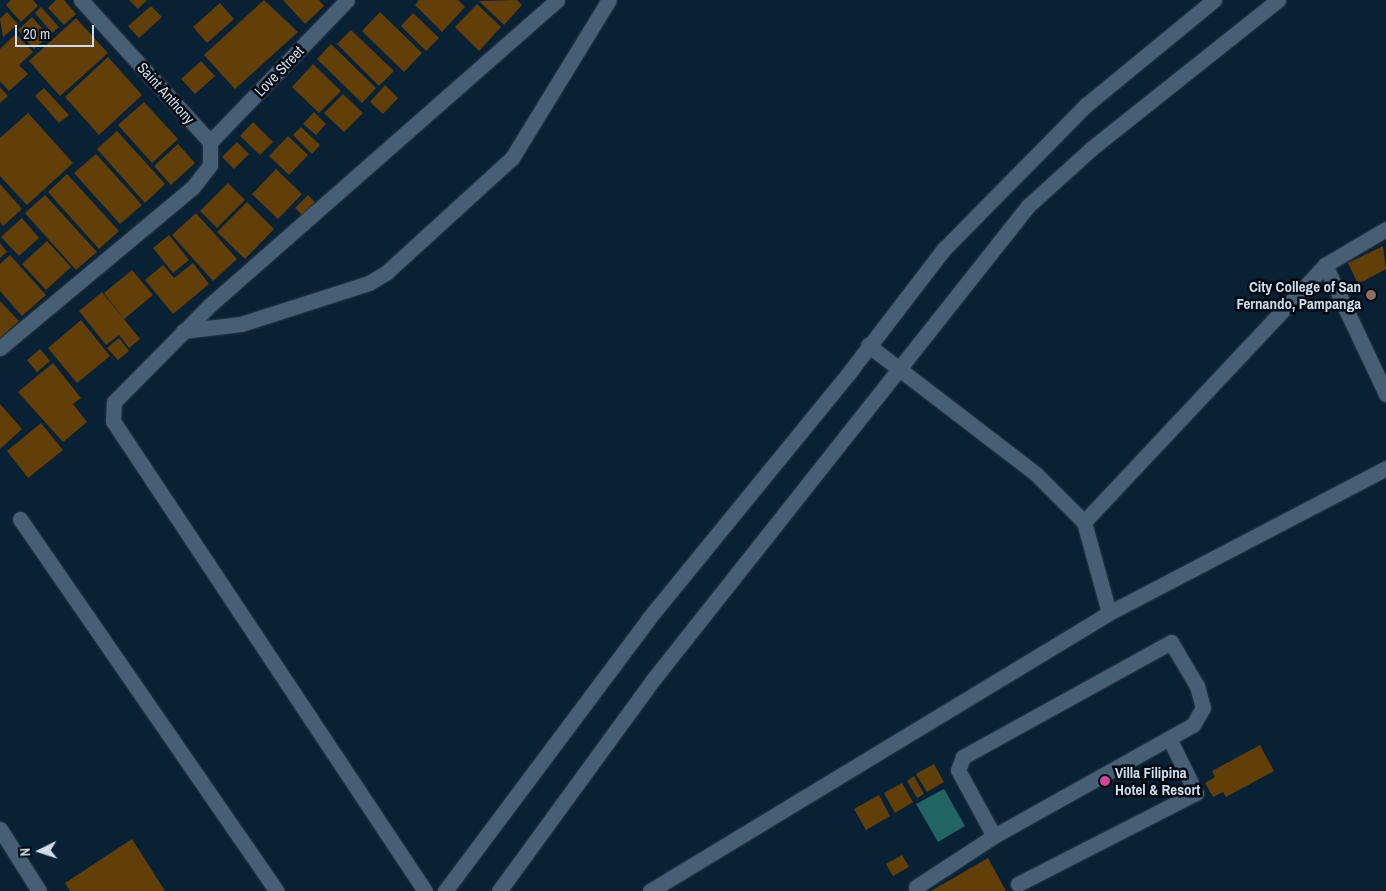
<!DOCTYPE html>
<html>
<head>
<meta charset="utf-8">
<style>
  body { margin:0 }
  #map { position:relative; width:1386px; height:891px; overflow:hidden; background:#092134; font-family:"Archivo Narrow",sans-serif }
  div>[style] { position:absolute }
  .water>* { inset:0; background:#226364 }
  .building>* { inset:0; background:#623f09 }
  .roads { filter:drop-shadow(0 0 1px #2e3849) drop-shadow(0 0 1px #2e3849) }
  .minor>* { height:15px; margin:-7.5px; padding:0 7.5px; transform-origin:7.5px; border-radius:7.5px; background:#465f75 }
  .dots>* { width:14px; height:14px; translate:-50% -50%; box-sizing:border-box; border:2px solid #030a12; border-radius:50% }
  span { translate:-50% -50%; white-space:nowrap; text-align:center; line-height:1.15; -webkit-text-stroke:5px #030a12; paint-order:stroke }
  .street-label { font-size:15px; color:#cfddea }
  .poi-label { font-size:15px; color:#cfddea; font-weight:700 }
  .right { translate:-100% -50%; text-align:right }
  .left { translate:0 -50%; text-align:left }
  .north { position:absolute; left:15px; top:826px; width:50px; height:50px; -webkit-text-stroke:4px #030a12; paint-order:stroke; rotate:266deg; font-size:14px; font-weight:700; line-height:20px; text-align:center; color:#cfddea }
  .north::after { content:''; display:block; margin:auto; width:18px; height:22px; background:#cfddea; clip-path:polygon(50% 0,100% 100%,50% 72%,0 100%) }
  .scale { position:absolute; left:15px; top:25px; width:79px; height:22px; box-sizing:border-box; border:2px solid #cfddea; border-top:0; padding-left:6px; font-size:15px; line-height:18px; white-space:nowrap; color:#cfddea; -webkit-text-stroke:4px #030a12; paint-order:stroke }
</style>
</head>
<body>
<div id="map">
  <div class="water">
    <i style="clip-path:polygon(944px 789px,965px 826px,938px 842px,916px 804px)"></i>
  </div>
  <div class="building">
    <i style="clip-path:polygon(11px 0,33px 0,38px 6px,21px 22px,6px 5px)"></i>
    <i style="clip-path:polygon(56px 0,64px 0,76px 14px,64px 25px,48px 8px)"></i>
    <i style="clip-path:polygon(129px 0,147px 0,138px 9px)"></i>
    <i style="clip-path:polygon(264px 0,298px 32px,235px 89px,204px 55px)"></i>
    <i style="clip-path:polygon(283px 0,319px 0,324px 6px,305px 24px)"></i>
    <i style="clip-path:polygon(419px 0,458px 0,465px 7px,442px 32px,415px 5px)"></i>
    <i style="clip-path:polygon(517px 0,522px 5px,504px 25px,479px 1px)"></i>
    <i style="clip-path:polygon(220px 3px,234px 19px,207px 43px,193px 27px)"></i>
    <i style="clip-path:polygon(477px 4px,501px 27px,479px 51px,455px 27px)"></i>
    <i style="clip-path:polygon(151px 6px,162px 17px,139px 38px,128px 26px)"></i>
    <i style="clip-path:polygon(41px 7px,59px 27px,52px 33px,35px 13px)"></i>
    <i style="clip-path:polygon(7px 12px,18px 24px,3px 37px,0 19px)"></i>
    <i style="clip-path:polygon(380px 12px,422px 53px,404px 72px,362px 31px)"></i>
    <i style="clip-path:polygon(413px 13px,439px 38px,426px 51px,401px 26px)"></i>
    <i style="clip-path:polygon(32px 17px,49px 36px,34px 49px,18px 30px)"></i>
    <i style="clip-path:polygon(76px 18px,108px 53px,60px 96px,29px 61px)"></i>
    <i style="clip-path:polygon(351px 30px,394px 71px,379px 86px,337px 44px)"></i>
    <i style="clip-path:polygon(16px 34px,33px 52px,19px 65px,28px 74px,9px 91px,0 81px,0 49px)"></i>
    <i style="clip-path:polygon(331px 44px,376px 88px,362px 103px,317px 59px)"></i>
    <i style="clip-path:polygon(108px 57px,142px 95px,99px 135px,65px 97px)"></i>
    <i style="clip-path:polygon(201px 61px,215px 76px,195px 94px,181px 79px)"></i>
    <i style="clip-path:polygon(313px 64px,341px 91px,319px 113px,292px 87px)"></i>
    <i style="clip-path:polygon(385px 85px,398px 98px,383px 114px,370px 102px)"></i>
    <i style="clip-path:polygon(0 87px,8px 96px,0 103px)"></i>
    <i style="clip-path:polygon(44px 88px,69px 115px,59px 123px,35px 96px)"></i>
    <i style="clip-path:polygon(343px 94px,363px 113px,344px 132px,324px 113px)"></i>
    <i style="clip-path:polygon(144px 102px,178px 139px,152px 163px,118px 125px)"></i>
    <i style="clip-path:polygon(314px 112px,326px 124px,316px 135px,303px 124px)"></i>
    <i style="clip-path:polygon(28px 113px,73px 163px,27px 205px,0 176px,0 138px)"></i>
    <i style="clip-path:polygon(253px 122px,273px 142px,260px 155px,240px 136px)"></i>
    <i style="clip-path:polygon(301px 127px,320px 145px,312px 154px,293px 135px)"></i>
    <i style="clip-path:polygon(117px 131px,165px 184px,145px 203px,97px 149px)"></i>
    <i style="clip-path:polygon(288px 136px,308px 155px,289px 175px,269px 156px)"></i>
    <i style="clip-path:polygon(237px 142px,249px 154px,234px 169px,222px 157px)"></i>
    <i style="clip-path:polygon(178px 144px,195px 163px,171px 185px,154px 166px)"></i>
    <i style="clip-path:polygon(96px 154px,142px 205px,120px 224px,74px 173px)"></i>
    <i style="clip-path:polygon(276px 169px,302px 194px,278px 219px,252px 194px)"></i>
    <i style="clip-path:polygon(67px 174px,119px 231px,99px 249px,48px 192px)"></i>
    <i style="clip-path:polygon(228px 183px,245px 200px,217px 228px,200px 211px)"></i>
    <i style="clip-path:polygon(0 184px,22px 209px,3px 226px,0 222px)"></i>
    <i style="clip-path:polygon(45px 195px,97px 252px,76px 270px,25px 213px)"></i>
    <i style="clip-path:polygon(308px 195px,315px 202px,302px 215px,295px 208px)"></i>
    <i style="clip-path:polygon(247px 202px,274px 229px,245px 259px,217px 232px)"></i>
    <i style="clip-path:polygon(196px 213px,237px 259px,213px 281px,172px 235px)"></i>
    <i style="clip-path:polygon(22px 218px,39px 238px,19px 256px,1px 237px)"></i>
    <i style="clip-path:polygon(169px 235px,189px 260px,173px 273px,153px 248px)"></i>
    <i style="clip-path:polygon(47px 241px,71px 267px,46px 290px,22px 264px)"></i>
    <i style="clip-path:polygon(0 243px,7px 252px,0 258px)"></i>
    <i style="clip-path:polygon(1383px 246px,1386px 269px,1358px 284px,1348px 263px)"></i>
    <i style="clip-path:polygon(10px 255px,46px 295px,22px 316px,0 291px,0 264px)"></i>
    <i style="clip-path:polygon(193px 263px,209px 284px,173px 314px,145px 280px,163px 265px,174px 278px)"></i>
    <i style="clip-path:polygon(132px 270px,153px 295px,124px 319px,104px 293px)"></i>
    <i style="clip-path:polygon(102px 292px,140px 339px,129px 348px,119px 335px,106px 345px,79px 311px)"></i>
    <i style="clip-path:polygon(0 301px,19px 321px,0 338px)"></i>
    <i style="clip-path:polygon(81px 320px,110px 356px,77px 383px,48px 348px)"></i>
    <i style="clip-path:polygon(119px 338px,129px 351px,118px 360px,107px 348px)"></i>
    <i style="clip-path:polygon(40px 349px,50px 361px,37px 372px,27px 360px)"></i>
    <i style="clip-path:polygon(53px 363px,81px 398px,73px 404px,87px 422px,63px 442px,18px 392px)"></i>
    <i style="clip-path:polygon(0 404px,22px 429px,0 449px)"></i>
    <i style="clip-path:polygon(41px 423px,63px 450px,28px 478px,7px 451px)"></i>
    <i style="clip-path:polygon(1260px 745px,1274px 771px,1226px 797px,1223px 792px,1213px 797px,1205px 783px,1215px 777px,1212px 771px)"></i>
    <i style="clip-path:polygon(934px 764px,944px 782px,927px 792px,916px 774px)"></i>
    <i style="clip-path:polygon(914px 776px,924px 794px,917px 798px,907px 781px)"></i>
    <i style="clip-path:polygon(902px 783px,913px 802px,895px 813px,884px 793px)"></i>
    <i style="clip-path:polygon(879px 795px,890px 816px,866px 830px,854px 809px)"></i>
    <i style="clip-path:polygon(132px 839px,165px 891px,70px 891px,65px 883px)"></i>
    <i style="clip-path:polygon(902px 855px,909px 867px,893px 876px,886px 864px)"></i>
    <i style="clip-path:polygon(988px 858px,1006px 891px,931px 891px)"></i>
  </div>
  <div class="roads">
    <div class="minor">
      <i style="left:81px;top:0;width:192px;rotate:47.7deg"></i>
      <i style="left:210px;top:142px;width:197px;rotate:-46deg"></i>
      <i style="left:1325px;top:265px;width:143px;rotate:64.7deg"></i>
      <i style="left:183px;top:331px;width:58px;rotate:-6.9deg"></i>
      <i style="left:241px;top:324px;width:134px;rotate:-17.8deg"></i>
      <i style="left:369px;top:283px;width:21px;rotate:-31deg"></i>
      <i style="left:387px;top:272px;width:169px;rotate:-42.4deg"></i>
      <i style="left:512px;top:158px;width:185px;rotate:-58.5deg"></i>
      <i style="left:868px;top:345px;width:212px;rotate:37.5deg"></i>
      <i style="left:1036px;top:474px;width:68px;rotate:45deg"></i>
      <i style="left:1084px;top:522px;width:94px;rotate:74.6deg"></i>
      <i style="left:0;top:348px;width:251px;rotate:-39.8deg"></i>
      <i style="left:193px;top:187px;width:28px;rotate:-52deg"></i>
      <i style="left:210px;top:165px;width:23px;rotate:-90deg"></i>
      <i style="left:20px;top:519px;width:452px;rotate:55.4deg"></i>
      <i style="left:1084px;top:522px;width:352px;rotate:-46.8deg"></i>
      <i style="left:1325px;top:265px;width:71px;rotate:-30.5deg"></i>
      <i style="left:0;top:829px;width:73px;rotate:57.8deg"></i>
      <i style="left:1018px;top:884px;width:200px;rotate:-27.1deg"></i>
      <i style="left:1196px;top:793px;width:61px;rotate:-116.1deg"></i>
      <i style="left:916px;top:887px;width:93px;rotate:-33.2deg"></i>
      <i style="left:994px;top:836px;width:228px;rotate:-29.2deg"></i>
      <i style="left:1193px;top:725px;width:20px;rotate:-60deg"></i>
      <i style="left:1203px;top:708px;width:23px;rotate:-105deg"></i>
      <i style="left:1197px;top:686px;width:51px;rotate:-120.6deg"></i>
      <i style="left:1171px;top:642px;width:238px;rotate:151.1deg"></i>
      <i style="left:963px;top:757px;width:14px;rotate:111deg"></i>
      <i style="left:958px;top:770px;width:75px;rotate:61.4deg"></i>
      <i style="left:425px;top:891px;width:564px;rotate:-123.58deg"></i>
      <i style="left:113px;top:421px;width:19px;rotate:-87deg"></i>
      <i style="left:114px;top:402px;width:136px;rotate:-45.3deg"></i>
      <i style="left:210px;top:305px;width:462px;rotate:-41.3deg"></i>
      <i style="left:445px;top:891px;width:341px;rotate:-53.2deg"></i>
      <i style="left:649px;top:618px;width:320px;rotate:-50.8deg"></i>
      <i style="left:851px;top:370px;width:153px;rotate:-52.5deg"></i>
      <i style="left:944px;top:249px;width:202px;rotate:-45.4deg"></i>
      <i style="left:1086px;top:105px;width:166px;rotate:-39.4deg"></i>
      <i style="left:499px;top:891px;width:260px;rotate:-53.9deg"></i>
      <i style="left:652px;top:681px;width:606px;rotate:-51.64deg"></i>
      <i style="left:1028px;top:206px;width:86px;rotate:-42.2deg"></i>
      <i style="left:1092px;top:148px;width:238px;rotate:-38.5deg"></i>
      <i style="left:650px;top:891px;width:537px;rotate:-31.2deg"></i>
      <i style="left:1109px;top:613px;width:313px;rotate:-27.6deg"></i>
    </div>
  </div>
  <div class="dots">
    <i style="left:1371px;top:295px;background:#8d6e63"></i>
    <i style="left:1105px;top:781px;background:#d1479c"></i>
  </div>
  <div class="street-label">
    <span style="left:279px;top:71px;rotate:-46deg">Love Street</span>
    <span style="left:166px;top:93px;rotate:48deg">Saint Anthony</span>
  </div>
  <div class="poi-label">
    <span class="right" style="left:1361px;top:295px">City College of San<br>Fernando, Pampanga</span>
    <span class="left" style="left:1115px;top:781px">Villa Filipina<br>Hotel &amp; Resort</span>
  </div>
  <div class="north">N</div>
  <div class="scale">20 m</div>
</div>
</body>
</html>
